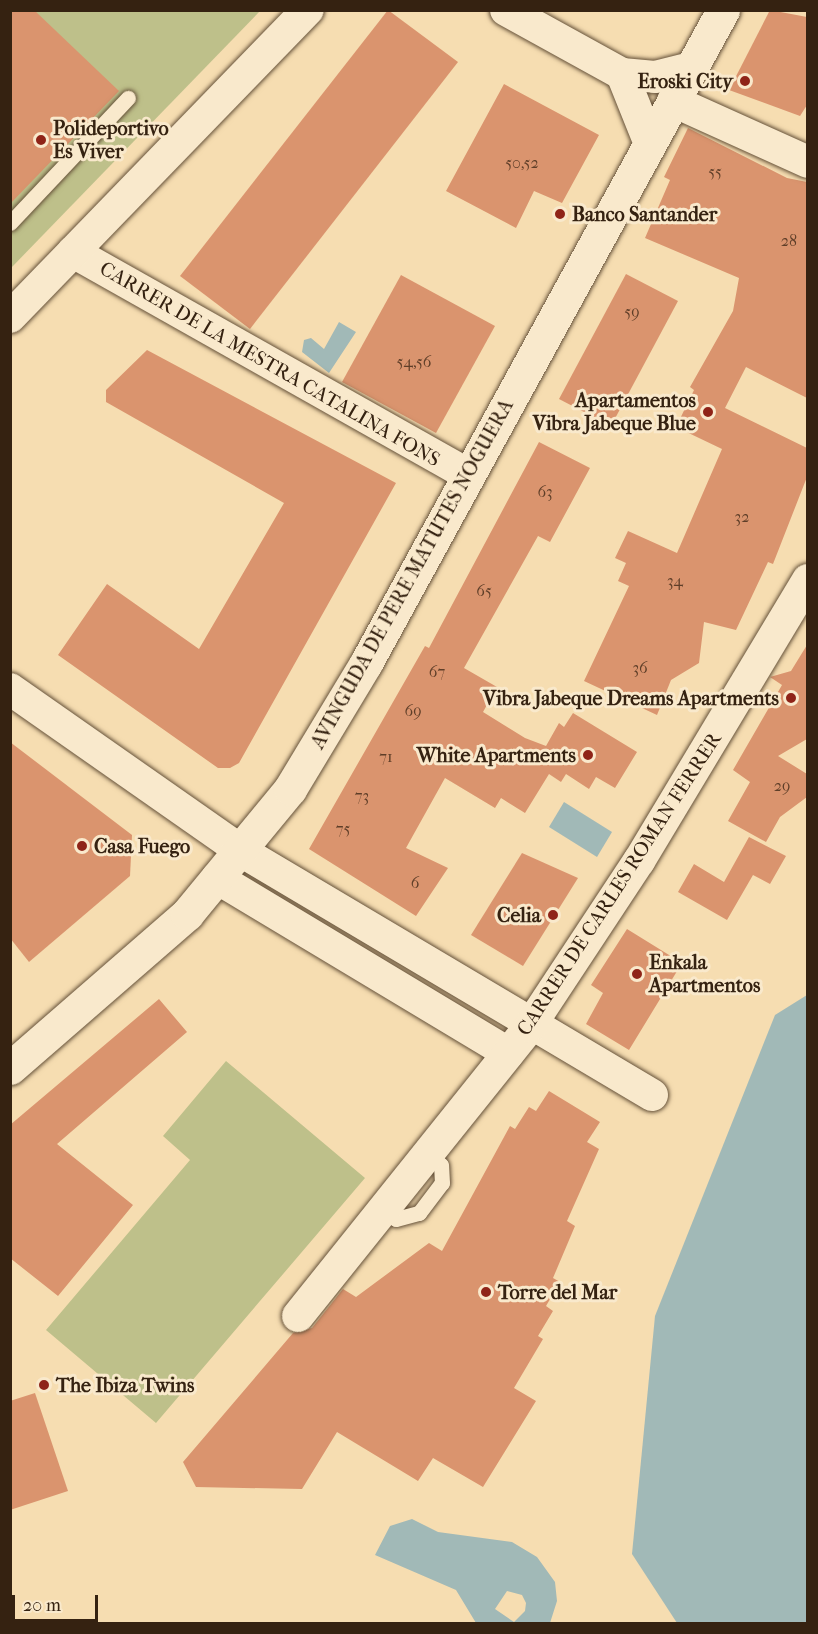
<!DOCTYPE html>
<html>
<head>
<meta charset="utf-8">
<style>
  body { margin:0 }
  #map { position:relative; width:818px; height:1634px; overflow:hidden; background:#f6ddb1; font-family:"IM FELL French Canon",serif }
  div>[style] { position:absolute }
  .green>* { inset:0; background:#bec08a }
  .water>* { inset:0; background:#a1b9b7 }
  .building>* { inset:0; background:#da946e }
  .roads { filter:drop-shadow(0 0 2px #655139) drop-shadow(0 0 2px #655139) }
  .lane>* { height:15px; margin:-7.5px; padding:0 7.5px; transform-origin:7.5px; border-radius:7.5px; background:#f9e9cc }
  .street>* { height:32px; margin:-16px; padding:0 16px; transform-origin:16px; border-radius:16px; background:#f9e9cc }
  .secondary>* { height:33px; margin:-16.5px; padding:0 16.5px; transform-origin:16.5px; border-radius:16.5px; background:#f9e9cc }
  .dots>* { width:16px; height:16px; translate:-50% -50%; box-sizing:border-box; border:3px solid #f9e9cc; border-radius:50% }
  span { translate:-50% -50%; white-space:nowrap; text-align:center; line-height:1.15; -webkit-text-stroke:6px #f9e9cc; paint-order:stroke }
  .number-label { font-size:16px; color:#5e3e28 }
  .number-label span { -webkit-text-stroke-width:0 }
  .poi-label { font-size:20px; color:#352211; font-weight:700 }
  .right { translate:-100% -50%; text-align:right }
  .left { translate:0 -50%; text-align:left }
  .street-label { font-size:20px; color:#352211 }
  .frame { position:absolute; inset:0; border:12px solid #352211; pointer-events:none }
  .scale { position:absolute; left:12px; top:1595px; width:86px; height:27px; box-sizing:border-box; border:3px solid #352211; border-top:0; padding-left:8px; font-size:18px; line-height:21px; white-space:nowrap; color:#352211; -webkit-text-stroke:4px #f9e9cc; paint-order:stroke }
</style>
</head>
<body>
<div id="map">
  <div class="green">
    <i style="clip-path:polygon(11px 11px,260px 11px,11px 268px)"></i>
    <i style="clip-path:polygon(226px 1061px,365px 1178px,156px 1423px,46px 1330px,190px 1160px,163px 1136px)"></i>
  </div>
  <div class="water">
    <i style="clip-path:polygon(339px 322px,356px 332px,329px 373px,302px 352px,304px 340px,311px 338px,324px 349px)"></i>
    <i style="clip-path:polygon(564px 802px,612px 832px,597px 857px,549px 827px)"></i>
    <i style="clip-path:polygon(807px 995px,807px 1623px,677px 1623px,632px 1554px,655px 1316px,775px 1015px)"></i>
    <i style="clip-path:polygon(evenodd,412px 1519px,438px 1532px,512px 1542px,537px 1557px,555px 1582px,557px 1601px,550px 1623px,476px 1623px,456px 1590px,375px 1555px,390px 1526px,412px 1519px,507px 1591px,522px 1595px,526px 1603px,525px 1611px,514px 1622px,495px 1609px,507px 1591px)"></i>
  </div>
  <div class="building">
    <i style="clip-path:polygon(10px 10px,34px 10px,119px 91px,10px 204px)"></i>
    <i style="clip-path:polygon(388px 10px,458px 62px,250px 329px,180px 276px)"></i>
    <i style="clip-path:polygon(770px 10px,807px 17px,807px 105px,800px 116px,729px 90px)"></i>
    <i style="clip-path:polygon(504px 84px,599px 135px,562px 203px,534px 191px,516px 228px,446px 191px)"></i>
    <i style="clip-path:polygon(688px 128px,787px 178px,807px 182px,807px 398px,746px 367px,725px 408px,807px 448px,807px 477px,773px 564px,768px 562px,736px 630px,704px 622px,699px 663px,671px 680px,657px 715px,584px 681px,629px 586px,618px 581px,626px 563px,615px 558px,628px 531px,677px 553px,722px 449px,676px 427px,694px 390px,690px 387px,733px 311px,739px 278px,645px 238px,670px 180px,664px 177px)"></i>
    <i style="clip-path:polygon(626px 274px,678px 301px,611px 426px,559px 399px)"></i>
    <i style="clip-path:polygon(401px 275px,495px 326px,436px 433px,342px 382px)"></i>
    <i style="clip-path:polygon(147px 350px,396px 483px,239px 763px,230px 768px,218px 768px,58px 655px,107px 584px,199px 649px,284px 503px,106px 402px,106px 390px)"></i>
    <i style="clip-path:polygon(539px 442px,590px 468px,550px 542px,538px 536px,464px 668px,497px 687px,483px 712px,525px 738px,546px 746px,559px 723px,564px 727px,573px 713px,637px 752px,615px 788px,596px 777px,589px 789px,566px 774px,561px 782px,549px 774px,525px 813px,501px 798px,495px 808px,445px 778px,406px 848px,448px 868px,416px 916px,309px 849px,425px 646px,429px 648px)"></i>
    <i style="clip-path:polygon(807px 645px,807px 739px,778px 756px,807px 774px,807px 797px,780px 817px,766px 842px,728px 821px,750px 782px,733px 770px,782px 685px,770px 677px,791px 671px)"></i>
    <i style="clip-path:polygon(10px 742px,132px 835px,130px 876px,29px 962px,10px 938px)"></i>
    <i style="clip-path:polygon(749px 837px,786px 856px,770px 884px,753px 875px,727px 920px,678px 892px,694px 864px,724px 882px)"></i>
    <i style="clip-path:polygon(522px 853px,578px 878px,523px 966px,471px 935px)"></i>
    <i style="clip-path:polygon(627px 929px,682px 963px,629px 1050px,586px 1024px,603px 993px,591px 985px)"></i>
    <i style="clip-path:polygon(159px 999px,187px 1032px,57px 1144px,133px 1205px,58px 1296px,10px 1258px,10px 1125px)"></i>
    <i style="clip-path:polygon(549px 1091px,600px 1122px,587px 1142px,599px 1149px,567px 1221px,575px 1226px,553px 1278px,560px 1282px,546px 1306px,553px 1311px,538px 1336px,543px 1339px,514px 1388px,536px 1401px,483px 1487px,433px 1458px,418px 1481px,337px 1432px,302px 1489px,196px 1487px,183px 1462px,293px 1333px,312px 1328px,343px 1289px,356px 1297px,429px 1243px,442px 1251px,510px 1126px,515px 1129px,529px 1107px,536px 1111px)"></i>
    <i style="clip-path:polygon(35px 1393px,68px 1491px,10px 1510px,10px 1401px)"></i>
  </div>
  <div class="roads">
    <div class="lane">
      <i style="left:10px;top:223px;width:172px;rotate:-46.7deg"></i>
      <i style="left:383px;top:1209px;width:16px;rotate:38deg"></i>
      <i style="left:396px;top:1219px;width:24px;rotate:-15deg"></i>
      <i style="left:419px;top:1213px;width:38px;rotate:-53deg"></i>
      <i style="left:442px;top:1183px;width:18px;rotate:-93deg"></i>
      <i style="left:441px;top:1165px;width:18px;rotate:-137deg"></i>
    </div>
    <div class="street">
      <i style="left:506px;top:10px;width:132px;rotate:28.9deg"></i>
      <i style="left:622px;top:74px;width:33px;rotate:5deg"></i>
      <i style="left:655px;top:77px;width:37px;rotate:-14deg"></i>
      <i style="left:622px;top:74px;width:75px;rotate:68.2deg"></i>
      <i style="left:673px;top:101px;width:148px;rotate:24.3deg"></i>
      <i style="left:73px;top:252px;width:454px;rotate:29.4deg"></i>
      <i style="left:10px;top:317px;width:428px;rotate:-45.9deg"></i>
      <i style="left:10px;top:689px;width:282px;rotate:35deg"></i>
      <i style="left:241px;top:851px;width:478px;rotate:30.7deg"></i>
      <i style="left:217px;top:878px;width:340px;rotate:31deg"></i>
      <i style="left:298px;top:1316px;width:371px;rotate:-51.3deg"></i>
      <i style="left:530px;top:1026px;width:198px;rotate:-56.6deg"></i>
      <i style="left:639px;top:861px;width:328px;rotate:-59deg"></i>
    </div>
    <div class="secondary">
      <i style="left:10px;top:1068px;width:235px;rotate:-41deg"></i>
      <i style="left:187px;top:914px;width:162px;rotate:-50.5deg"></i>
      <i style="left:290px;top:789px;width:147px;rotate:-58.9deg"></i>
      <i style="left:366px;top:663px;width:744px;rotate:-61.33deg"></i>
    </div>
  </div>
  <div class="dots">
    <i style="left:745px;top:81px;background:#8f2418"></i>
    <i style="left:41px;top:140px;background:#8f2418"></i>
    <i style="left:560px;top:214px;background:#8f2418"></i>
    <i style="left:708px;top:412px;background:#8f2418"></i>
    <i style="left:791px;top:698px;background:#8f2418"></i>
    <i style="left:588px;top:755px;background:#8f2418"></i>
    <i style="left:82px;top:846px;background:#8f2418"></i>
    <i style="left:553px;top:915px;background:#8f2418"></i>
    <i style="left:637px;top:974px;background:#8f2418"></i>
    <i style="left:486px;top:1292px;background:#8f2418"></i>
    <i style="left:44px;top:1385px;background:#8f2418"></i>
  </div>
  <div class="number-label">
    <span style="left:522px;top:163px">50,52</span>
    <span style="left:715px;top:172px">55</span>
    <span style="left:789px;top:241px">28</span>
    <span style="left:632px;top:312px">59</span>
    <span style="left:414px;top:362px">54,56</span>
    <span style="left:545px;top:492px">63</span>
    <span style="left:742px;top:517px">32</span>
    <span style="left:675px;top:581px">34</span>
    <span style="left:484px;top:591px">65</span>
    <span style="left:640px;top:668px">36</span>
    <span style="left:437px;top:672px">67</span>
    <span style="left:413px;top:711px">69</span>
    <span style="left:386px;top:757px">71</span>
    <span style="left:782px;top:786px">29</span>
    <span style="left:362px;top:796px">73</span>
    <span style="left:343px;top:829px">75</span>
    <span style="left:415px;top:883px">6</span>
  </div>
  <div class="poi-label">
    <span class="right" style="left:733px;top:81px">Eroski City</span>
    <span class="left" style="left:53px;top:140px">Polideportivo<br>Es Viver</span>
    <span class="left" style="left:572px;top:214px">Banco Santander</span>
    <span class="right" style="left:696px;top:412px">Apartamentos<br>Vibra Jabeque Blue</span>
    <span class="right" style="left:779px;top:698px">Vibra Jabeque Dreams Apartments</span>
    <span class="right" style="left:576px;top:755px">White Apartments</span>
    <span class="left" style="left:94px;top:846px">Casa Fuego</span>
    <span class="right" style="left:541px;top:915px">Celia</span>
    <span class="left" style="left:649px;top:974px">Enkala<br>Apartmentos</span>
    <span class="left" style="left:498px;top:1292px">Torre del Mar</span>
    <span class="left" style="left:56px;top:1385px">The Ibiza Twins</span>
  </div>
  <div class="street-label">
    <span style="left:270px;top:364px;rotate:30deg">CARRER DE LA MESTRA CATALINA FONS</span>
    <span style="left:412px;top:574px;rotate:-61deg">AVINGUDA DE PERE MATUTES NOGUERA</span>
    <span style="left:619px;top:884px;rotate:-57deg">CARRER DE CARLES ROMAN FERRER</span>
  </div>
  <div class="frame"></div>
  <div class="scale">20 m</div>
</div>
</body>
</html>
